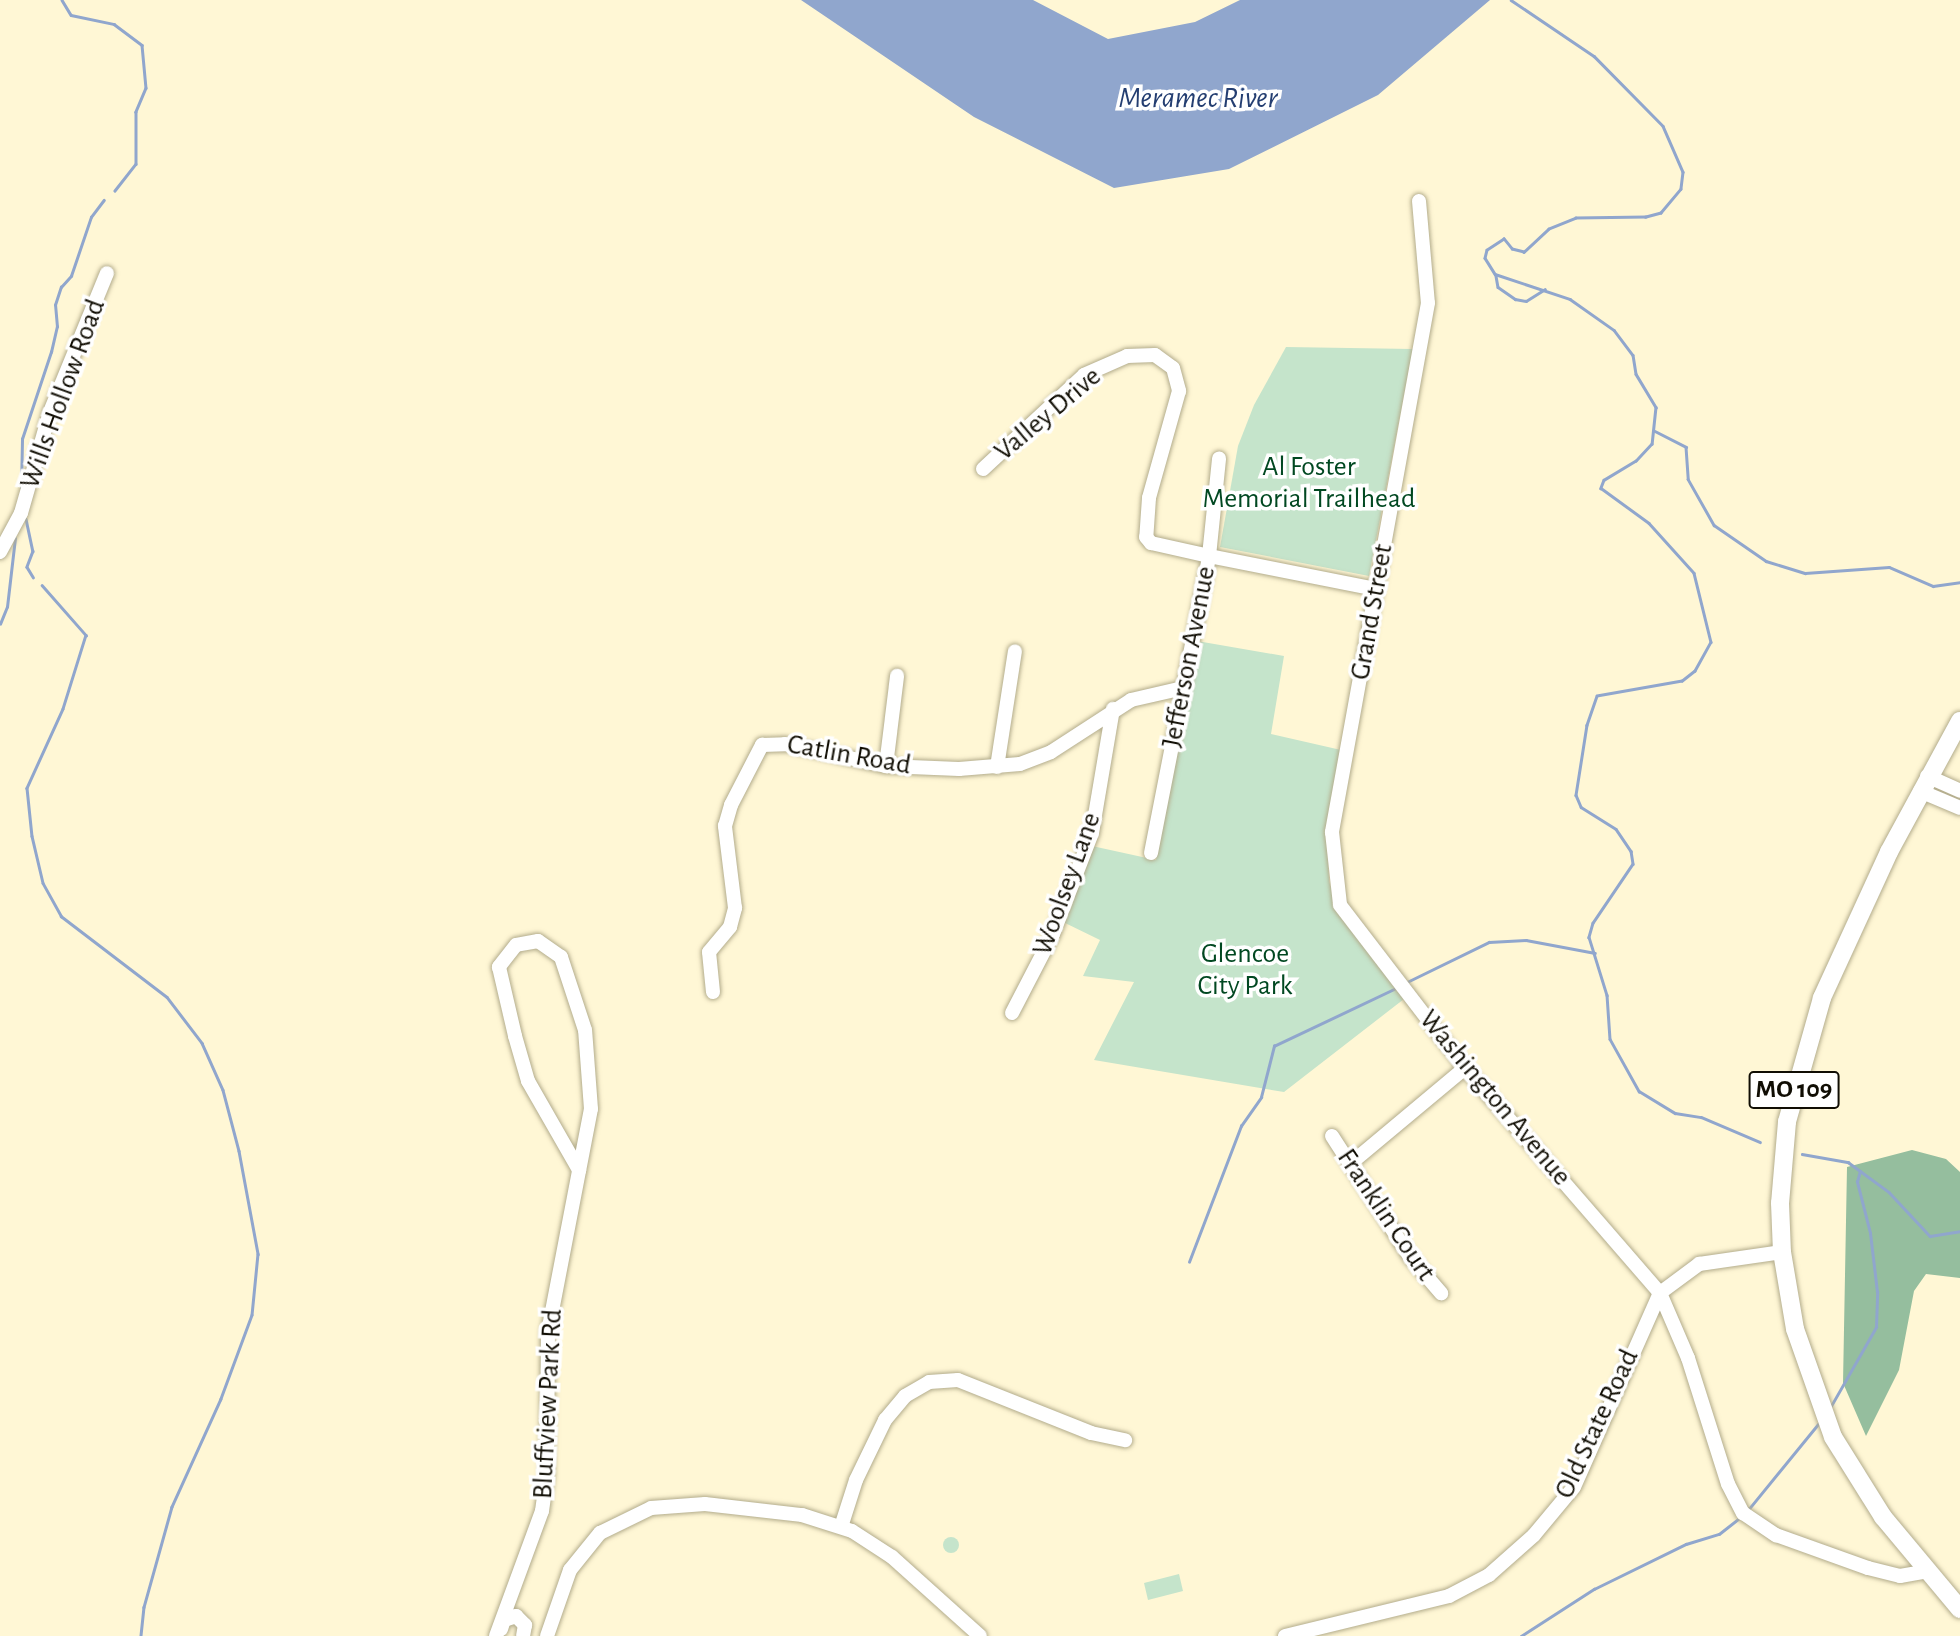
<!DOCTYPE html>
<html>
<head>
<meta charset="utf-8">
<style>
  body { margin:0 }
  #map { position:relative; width:1960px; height:1636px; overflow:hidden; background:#fff7d5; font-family:"Alegreya Sans",sans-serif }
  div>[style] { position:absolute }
  .green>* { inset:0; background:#c5e4cb }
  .round { border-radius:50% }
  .forest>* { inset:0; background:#95be9e }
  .water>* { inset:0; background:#90a6cd }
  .stream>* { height:2.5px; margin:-1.25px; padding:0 1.25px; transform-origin:1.25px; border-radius:1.25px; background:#90a6cd }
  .roads { filter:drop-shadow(0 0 2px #b3ac8c) drop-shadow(0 0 2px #b3ac8c) }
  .minor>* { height:14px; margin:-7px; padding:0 7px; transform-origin:7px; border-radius:7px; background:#fff }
  .major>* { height:18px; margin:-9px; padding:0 9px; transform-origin:9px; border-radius:9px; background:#fff }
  span { translate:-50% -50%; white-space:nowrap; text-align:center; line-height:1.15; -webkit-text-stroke:7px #fff; paint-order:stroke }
  .shield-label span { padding:2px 5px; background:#fff; border:2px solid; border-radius:5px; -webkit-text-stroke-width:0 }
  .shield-label { font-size:26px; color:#100d03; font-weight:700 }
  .street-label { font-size:28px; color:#100d03 }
  .park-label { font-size:28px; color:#014821 }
  .water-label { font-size:30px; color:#243e71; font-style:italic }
</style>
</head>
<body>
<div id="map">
  <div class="green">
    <i style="clip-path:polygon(1286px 347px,1413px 349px,1369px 576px,1220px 547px,1238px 446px,1254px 405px)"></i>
    <i style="clip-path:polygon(1197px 641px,1284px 656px,1271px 734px,1341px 750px,1328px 850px,1329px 881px,1337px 908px,1404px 999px,1284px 1092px,1094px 1060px,1134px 982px,1083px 976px,1100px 940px,1061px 921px,1092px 846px,1156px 860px)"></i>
    <i class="round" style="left:943px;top:1537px;width:16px;height:16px"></i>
    <i style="clip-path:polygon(1179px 1574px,1183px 1591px,1148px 1600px,1144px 1583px)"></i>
  </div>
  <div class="forest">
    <i style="clip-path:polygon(1912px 1150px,1946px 1159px,1960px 1172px,1960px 1278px,1926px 1274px,1914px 1291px,1899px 1370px,1866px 1436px,1843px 1383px,1847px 1167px)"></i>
  </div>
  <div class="water">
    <i style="clip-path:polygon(801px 0,1033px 0,1108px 39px,1195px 22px,1240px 0,1490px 0,1378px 95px,1229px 169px,1114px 188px,974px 117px)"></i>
  </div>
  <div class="stream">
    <i style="left:62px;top:0;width:17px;rotate:59deg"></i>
    <i style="left:71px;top:15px;width:44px;rotate:11.8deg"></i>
    <i style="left:114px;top:24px;width:35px;rotate:37deg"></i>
    <i style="left:142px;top:45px;width:43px;rotate:84.7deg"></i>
    <i style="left:146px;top:88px;width:26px;rotate:113deg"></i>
    <i style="left:136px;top:112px;width:52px;rotate:90deg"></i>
    <i style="left:136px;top:164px;width:34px;rotate:128deg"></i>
    <i style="left:1511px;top:0;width:100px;rotate:34deg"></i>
    <i style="left:1594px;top:56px;width:98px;rotate:45.4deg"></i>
    <i style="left:1663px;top:126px;width:50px;rotate:66.5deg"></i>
    <i style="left:1683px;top:172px;width:17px;rotate:97deg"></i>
    <i style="left:1681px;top:189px;width:31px;rotate:130deg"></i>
    <i style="left:1661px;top:213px;width:16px;rotate:165deg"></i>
    <i style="left:1646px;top:217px;width:70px;rotate:179.2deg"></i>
    <i style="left:1576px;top:218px;width:29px;rotate:158deg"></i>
    <i style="left:1549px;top:229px;width:34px;rotate:137deg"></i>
    <i style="left:1524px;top:252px;width:12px;rotate:-166deg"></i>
    <i style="left:1512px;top:249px;width:13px;rotate:-129deg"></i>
    <i style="left:1504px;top:239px;width:20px;rotate:147deg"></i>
    <i style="left:1487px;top:250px;width:8px;rotate:104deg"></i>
    <i style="left:1485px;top:258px;width:19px;rotate:58deg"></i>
    <i style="left:1495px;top:274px;width:79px;rotate:18.4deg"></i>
    <i style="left:1570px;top:299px;width:54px;rotate:35.2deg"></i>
    <i style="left:1614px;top:330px;width:31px;rotate:53deg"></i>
    <i style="left:1633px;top:355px;width:19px;rotate:81deg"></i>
    <i style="left:1636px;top:374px;width:39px;rotate:59deg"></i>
    <i style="left:1656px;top:407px;width:37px;rotate:96deg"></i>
    <i style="left:1652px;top:444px;width:23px;rotate:133deg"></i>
    <i style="left:1636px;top:461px;width:37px;rotate:149deg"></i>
    <i style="left:1604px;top:480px;width:9px;rotate:111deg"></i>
    <i style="left:1601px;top:488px;width:59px;rotate:36.1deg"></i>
    <i style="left:1649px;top:523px;width:67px;rotate:48deg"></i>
    <i style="left:1694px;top:573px;width:71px;rotate:76.2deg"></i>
    <i style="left:1711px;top:642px;width:33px;rotate:119deg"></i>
    <i style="left:1695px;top:671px;width:16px;rotate:142deg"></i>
    <i style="left:1682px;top:681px;width:86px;rotate:170deg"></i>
    <i style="left:1597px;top:696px;width:31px;rotate:109deg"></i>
    <i style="left:1587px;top:725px;width:71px;rotate:98.9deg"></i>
    <i style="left:1576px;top:795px;width:13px;rotate:67deg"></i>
    <i style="left:1581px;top:807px;width:41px;rotate:32.2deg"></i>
    <i style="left:1616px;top:829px;width:27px;rotate:56deg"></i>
    <i style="left:1631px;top:851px;width:13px;rotate:81deg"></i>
    <i style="left:1633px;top:864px;width:71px;rotate:124.1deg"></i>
    <i style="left:1593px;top:923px;width:15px;rotate:106deg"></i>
    <i style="left:1589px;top:937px;width:61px;rotate:72.8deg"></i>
    <i style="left:1607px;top:995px;width:44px;rotate:86.1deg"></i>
    <i style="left:1610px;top:1039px;width:60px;rotate:60.9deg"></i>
    <i style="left:1639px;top:1091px;width:42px;rotate:31.4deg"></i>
    <i style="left:1675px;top:1113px;width:26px;rotate:9deg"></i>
    <i style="left:1701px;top:1117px;width:64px;rotate:23deg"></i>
    <i style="left:1496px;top:276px;width:11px;rotate:80deg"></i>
    <i style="left:1498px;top:287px;width:21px;rotate:35deg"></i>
    <i style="left:1515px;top:299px;width:11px;rotate:10deg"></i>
    <i style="left:1526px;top:301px;width:22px;rotate:-32deg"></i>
    <i style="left:1655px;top:431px;width:35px;rotate:27deg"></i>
    <i style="left:1686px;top:447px;width:32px;rotate:86deg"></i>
    <i style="left:1688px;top:479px;width:53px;rotate:60.5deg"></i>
    <i style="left:1714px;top:525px;width:63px;rotate:34.7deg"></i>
    <i style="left:1766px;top:561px;width:41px;rotate:17.1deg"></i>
    <i style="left:1805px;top:573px;width:84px;rotate:-4.1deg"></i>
    <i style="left:1889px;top:567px;width:48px;rotate:23.4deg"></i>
    <i style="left:1933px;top:586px;width:27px;rotate:-8deg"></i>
    <i style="left:21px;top:488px;width:49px;rotate:-88.8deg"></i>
    <i style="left:22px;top:439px;width:92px;rotate:-71.6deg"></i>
    <i style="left:51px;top:352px;width:26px;rotate:-77deg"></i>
    <i style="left:57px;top:327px;width:22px;rotate:-95deg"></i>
    <i style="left:55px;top:305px;width:19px;rotate:-72deg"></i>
    <i style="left:61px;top:287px;width:15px;rotate:-48deg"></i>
    <i style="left:71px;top:276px;width:62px;rotate:-71.3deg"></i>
    <i style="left:91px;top:217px;width:21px;rotate:-53deg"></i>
    <i style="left:26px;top:519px;width:33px;rotate:78deg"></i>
    <i style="left:33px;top:551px;width:17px;rotate:111deg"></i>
    <i style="left:27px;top:567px;width:12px;rotate:59deg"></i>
    <i style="left:42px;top:585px;width:67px;rotate:48.7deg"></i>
    <i style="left:86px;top:635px;width:77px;rotate:107.3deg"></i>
    <i style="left:63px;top:709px;width:87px;rotate:114.5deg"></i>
    <i style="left:27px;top:788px;width:48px;rotate:84.1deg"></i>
    <i style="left:32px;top:836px;width:48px;rotate:76.8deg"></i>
    <i style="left:43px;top:883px;width:38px;rotate:61deg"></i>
    <i style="left:61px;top:916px;width:133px;rotate:37.4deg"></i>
    <i style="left:167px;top:997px;width:58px;rotate:52.7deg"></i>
    <i style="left:202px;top:1043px;width:51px;rotate:65.9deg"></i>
    <i style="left:223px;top:1090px;width:63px;rotate:75.3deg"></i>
    <i style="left:239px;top:1151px;width:105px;rotate:79.5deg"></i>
    <i style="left:258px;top:1254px;width:61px;rotate:95.6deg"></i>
    <i style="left:252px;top:1315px;width:90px;rotate:110.3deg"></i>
    <i style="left:221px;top:1399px;width:119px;rotate:114.4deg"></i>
    <i style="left:172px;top:1507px;width:104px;rotate:105.6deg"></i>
    <i style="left:144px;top:1607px;width:29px;rotate:96deg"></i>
    <i style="left:0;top:624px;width:18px;rotate:-68deg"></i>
    <i style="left:7px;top:607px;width:69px;rotate:-83.4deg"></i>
    <i style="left:1407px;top:982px;width:91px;rotate:-26deg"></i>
    <i style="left:1489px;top:942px;width:37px;rotate:-3deg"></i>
    <i style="left:1526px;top:940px;width:70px;rotate:10.7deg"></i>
    <i style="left:1802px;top:1154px;width:47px;rotate:9.9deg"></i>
    <i style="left:1848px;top:1162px;width:51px;rotate:36.2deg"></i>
    <i style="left:1889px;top:1192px;width:60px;rotate:47deg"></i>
    <i style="left:1930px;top:1236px;width:30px;rotate:-9deg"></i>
    <i style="left:1189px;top:1262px;width:146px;rotate:-69.1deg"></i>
    <i style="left:1241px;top:1126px;width:35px;rotate:-55deg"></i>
    <i style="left:1261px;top:1097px;width:53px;rotate:-75.7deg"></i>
    <i style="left:1274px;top:1046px;width:137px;rotate:-25.4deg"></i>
    <i style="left:1831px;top:1406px;width:91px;rotate:-60.3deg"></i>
    <i style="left:1876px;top:1327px;width:35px;rotate:-88deg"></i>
    <i style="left:1877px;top:1292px;width:59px;rotate:-96.8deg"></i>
    <i style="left:1870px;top:1233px;width:53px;rotate:-104.3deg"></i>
    <i style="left:1857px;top:1182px;width:11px;rotate:-75deg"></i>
    <i style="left:1748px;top:1510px;width:112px;rotate:-50.8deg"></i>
    <i style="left:1521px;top:1636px;width:87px;rotate:-32.8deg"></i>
    <i style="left:1594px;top:1589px;width:102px;rotate:-26.1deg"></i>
    <i style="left:1686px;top:1544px;width:34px;rotate:-17deg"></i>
    <i style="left:1719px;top:1534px;width:28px;rotate:-38deg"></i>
  </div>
  <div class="roads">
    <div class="minor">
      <i style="left:1419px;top:201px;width:102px;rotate:85deg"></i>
      <i style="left:1428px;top:303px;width:538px;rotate:100.29deg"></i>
      <i style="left:1332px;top:832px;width:73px;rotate:83.7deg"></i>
      <i style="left:1340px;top:905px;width:205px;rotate:52.5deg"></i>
      <i style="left:1465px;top:1068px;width:298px;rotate:49.1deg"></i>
      <i style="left:1660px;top:1293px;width:71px;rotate:66.7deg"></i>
      <i style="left:1688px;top:1358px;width:132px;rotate:72.4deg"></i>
      <i style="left:1728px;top:1484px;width:33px;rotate:63deg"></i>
      <i style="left:1743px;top:1513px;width:40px;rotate:34deg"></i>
      <i style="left:1776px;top:1535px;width:98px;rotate:19.7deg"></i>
      <i style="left:1868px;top:1568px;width:33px;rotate:14deg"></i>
      <i style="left:1900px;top:1576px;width:27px;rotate:-10deg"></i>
      <i style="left:983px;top:469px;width:138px;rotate:-42.9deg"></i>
      <i style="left:1084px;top:375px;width:47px;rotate:-23.8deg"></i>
      <i style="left:1127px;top:356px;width:28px;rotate:-2deg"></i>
      <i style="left:1155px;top:355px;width:22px;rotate:36deg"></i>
      <i style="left:1173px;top:368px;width:24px;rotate:75deg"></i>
      <i style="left:1179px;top:391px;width:111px;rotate:105.7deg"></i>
      <i style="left:1149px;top:498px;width:39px;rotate:94deg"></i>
      <i style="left:1146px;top:537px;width:8px;rotate:50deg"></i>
      <i style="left:1151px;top:543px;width:59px;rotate:12.6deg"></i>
      <i style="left:1209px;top:556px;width:170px;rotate:11.2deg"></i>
      <i style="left:0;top:552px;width:44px;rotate:-61.7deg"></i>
      <i style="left:21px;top:513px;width:105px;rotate:-74deg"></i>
      <i style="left:50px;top:412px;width:150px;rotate:-67.7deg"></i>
      <i style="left:886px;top:766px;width:91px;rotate:-83deg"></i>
      <i style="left:997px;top:767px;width:117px;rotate:-81.2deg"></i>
      <i style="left:1927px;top:776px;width:36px;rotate:24deg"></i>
      <i style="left:1920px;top:791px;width:43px;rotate:23deg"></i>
      <i style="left:1151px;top:853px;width:303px;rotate:-78.9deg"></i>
      <i style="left:1209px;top:556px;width:98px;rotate:-84.1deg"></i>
      <i style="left:713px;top:992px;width:40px;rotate:-95.7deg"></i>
      <i style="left:709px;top:952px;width:33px;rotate:-50deg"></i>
      <i style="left:730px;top:927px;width:20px;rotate:-75deg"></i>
      <i style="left:735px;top:908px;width:83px;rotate:-97deg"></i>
      <i style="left:725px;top:826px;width:22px;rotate:-74deg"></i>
      <i style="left:731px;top:805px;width:68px;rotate:-62.7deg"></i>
      <i style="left:762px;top:745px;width:23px;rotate:-2deg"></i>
      <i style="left:785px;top:744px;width:103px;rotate:12.3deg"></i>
      <i style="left:886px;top:766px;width:73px;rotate:2.4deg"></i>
      <i style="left:959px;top:769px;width:61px;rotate:-4.7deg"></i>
      <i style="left:1020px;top:764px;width:33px;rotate:-21deg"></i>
      <i style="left:1051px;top:752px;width:95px;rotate:-33deg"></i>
      <i style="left:1131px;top:700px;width:53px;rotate:-13deg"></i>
      <i style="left:1012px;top:1013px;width:89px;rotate:-62.6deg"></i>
      <i style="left:1053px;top:934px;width:108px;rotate:-68.9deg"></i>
      <i style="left:1092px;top:833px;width:126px;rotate:-80.4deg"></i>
      <i style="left:1332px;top:1136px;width:144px;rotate:57.2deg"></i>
      <i style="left:1410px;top:1257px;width:48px;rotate:49.3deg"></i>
      <i style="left:1350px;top:1164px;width:150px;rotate:-39.9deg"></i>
      <i style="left:841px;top:1527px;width:49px;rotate:-72.3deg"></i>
      <i style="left:856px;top:1480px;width:67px;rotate:-64.2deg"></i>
      <i style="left:885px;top:1420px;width:31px;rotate:-50deg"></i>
      <i style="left:905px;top:1396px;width:28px;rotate:-30deg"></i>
      <i style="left:929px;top:1382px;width:29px;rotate:-4deg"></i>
      <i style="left:958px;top:1380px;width:143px;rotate:21.7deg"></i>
      <i style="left:1091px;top:1433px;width:35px;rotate:12deg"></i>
      <i style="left:501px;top:1629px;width:9px;rotate:-72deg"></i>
      <i style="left:504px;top:1620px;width:13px;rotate:-18deg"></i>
      <i style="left:516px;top:1616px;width:13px;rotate:45deg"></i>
      <i style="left:525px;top:1625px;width:11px;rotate:100deg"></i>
      <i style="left:496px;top:1636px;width:133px;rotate:-69.8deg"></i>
      <i style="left:542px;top:1511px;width:37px;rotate:-82deg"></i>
      <i style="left:547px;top:1474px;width:142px;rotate:-89.6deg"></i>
      <i style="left:548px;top:1332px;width:227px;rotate:-79.1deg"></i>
      <i style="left:591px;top:1109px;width:79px;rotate:-94.3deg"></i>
      <i style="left:585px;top:1030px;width:77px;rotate:-108.2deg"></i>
      <i style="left:561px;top:957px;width:28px;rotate:-145deg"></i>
      <i style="left:538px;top:941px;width:22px;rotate:170deg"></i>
      <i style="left:516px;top:945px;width:28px;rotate:128deg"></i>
      <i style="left:499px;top:967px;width:71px;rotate:76.9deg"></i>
      <i style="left:515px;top:1036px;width:47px;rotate:73.9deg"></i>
      <i style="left:528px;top:1081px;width:103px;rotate:60.2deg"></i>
      <i style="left:547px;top:1636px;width:70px;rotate:-70.8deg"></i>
      <i style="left:570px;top:1570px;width:48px;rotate:-51deg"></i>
      <i style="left:600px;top:1533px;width:57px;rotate:-26.1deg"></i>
      <i style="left:651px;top:1508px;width:54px;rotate:-4.2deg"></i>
      <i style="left:705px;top:1504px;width:98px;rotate:6.5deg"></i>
      <i style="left:802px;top:1515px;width:52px;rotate:17.7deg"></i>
      <i style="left:852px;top:1531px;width:48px;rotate:33deg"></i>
      <i style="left:892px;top:1557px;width:118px;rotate:41.9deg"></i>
      <i style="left:1285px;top:1636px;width:169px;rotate:-13.7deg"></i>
      <i style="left:1449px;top:1596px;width:45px;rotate:-27.7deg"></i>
      <i style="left:1489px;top:1575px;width:60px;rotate:-41.6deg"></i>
      <i style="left:1534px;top:1535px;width:62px;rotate:-50.2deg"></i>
      <i style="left:1574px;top:1487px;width:212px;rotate:-66.1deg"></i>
      <i style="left:1660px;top:1293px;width:49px;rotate:-36.6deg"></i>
      <i style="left:1699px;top:1264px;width:84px;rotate:-8.2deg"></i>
    </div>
    <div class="major">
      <i style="left:1960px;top:721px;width:149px;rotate:118.5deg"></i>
      <i style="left:1889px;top:852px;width:161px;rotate:114.7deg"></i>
      <i style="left:1822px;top:998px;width:129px;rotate:105.8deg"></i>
      <i style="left:1787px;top:1122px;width:81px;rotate:94.9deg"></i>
      <i style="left:1780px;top:1203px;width:49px;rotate:87.7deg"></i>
      <i style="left:1782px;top:1252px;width:78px;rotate:80.4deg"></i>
      <i style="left:1795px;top:1329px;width:114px;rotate:70.6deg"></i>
      <i style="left:1833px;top:1437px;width:94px;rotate:58deg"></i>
      <i style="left:1883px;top:1517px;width:120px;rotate:50.1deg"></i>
    </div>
  </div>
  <div class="shield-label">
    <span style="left:1794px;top:1090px">MO 109</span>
  </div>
  <div class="street-label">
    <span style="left:63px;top:394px;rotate:-70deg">Wills Hollow Road</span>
    <span style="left:1048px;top:414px;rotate:-40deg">Valley Drive</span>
    <span style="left:1372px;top:612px;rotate:-80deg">Grand Street</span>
    <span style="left:1189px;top:657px;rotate:-79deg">Jefferson Avenue</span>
    <span style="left:849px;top:755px;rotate:10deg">Catlin Road</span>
    <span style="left:1067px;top:884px;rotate:-70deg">Woolsey Lane</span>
    <span style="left:1495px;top:1098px;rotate:50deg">Washington Avenue</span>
    <span style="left:1386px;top:1215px;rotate:56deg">Franklin Court</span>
    <span style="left:548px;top:1404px;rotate:-87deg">Bluffview Park Rd</span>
    <span style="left:1597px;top:1424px;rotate:-65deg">Old State Road</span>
  </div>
  <div class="park-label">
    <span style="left:1309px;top:483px">Al Foster<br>Memorial Trailhead</span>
    <span style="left:1245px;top:970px">Glencoe<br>City Park</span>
  </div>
  <div class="water-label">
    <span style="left:1198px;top:98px">Meramec River</span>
  </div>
</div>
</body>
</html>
